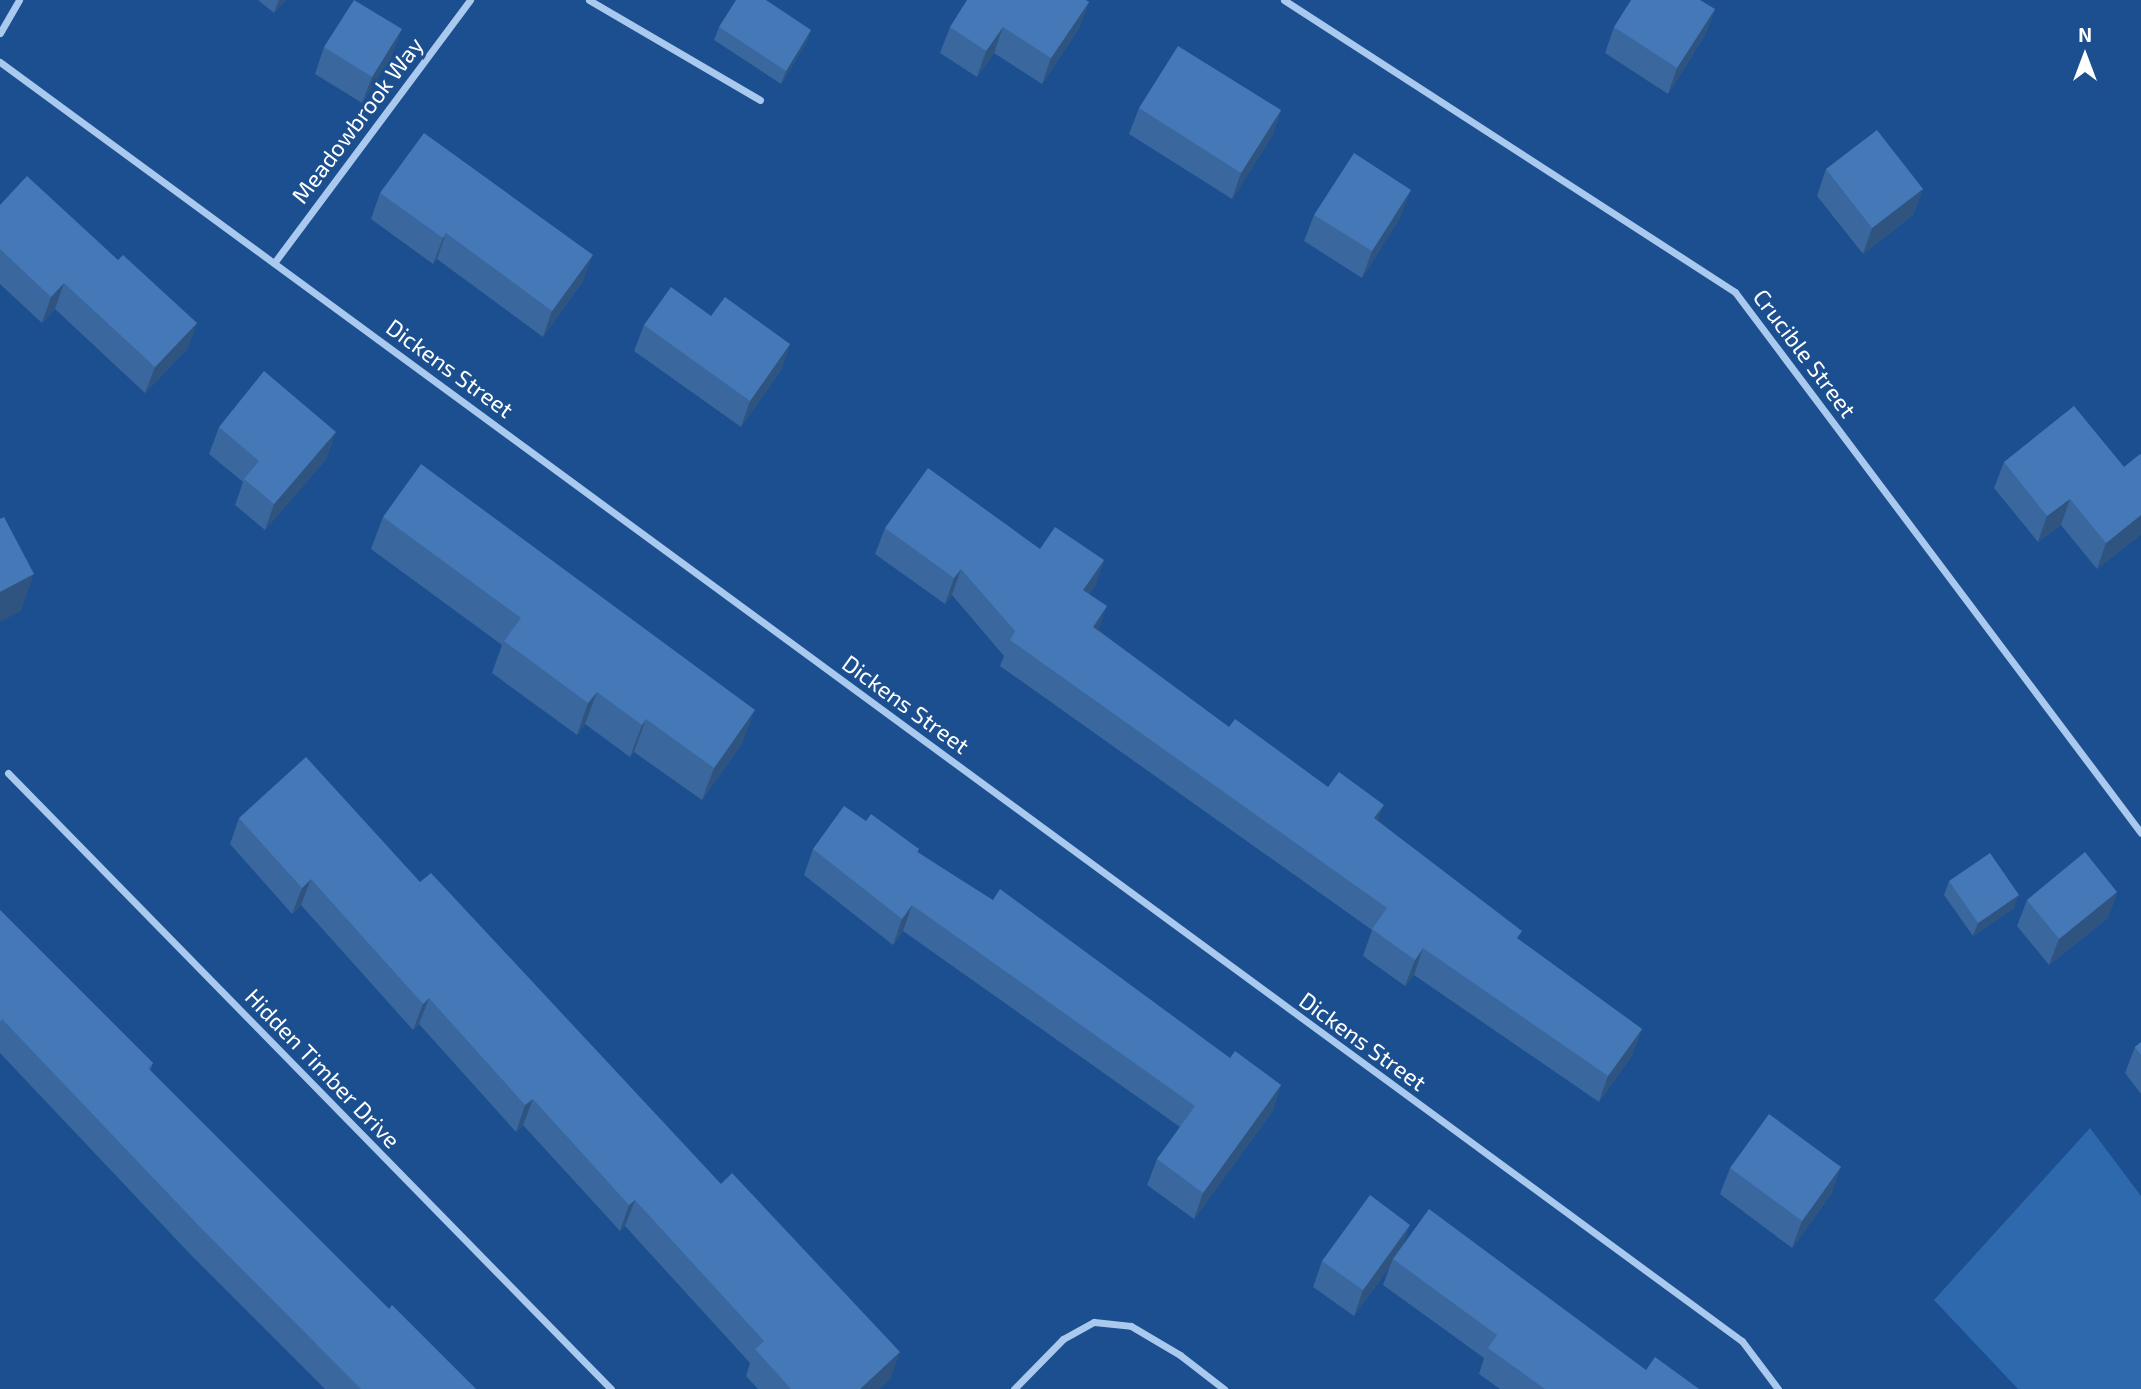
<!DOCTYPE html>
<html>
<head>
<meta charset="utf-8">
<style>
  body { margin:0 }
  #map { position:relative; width:2141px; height:1389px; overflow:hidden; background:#1b4f8f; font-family:"Exo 2",sans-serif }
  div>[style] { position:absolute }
  .green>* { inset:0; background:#2e69ad }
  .minor>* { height:7px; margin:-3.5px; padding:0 3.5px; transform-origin:3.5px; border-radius:3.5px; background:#a9c9ee }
  .wall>* { inset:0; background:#3a679d }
  .shaded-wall>* { inset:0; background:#305480 }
  .building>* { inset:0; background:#4478b7 }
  span { translate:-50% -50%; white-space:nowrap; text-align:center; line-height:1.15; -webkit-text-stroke:6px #1b4f8f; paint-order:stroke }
  .street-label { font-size:23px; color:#fff }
  .north { position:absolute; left:2050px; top:21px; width:70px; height:70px; -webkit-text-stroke:5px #1b4f8f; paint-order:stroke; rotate:0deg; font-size:19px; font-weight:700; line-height:28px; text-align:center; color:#fff }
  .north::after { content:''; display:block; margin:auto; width:24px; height:32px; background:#fff; clip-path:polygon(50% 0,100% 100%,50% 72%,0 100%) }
</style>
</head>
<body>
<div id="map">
  <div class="green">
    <i style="clip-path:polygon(2090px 1128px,2141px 1196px,2141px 1389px,2018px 1389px,1934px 1300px)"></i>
  </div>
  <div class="minor">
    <i style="left:589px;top:0;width:198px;rotate:30.3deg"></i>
    <i style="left:1284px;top:0;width:537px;rotate:32.92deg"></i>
    <i style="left:1735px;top:292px;width:676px;rotate:53.11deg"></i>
    <i style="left:0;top:33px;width:38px;rotate:-60deg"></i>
    <i style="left:0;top:62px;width:2161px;rotate:36.29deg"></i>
    <i style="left:1742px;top:1341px;width:60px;rotate:53.1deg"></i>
    <i style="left:274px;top:263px;width:328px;rotate:-53.3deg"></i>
    <i style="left:8px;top:773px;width:862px;rotate:45.61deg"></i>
    <i style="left:1014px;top:1389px;width:70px;rotate:-45.6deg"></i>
    <i style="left:1063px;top:1339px;width:35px;rotate:-29deg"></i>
    <i style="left:1094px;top:1322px;width:37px;rotate:6deg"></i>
    <i style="left:1131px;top:1326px;width:57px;rotate:30.6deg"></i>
    <i style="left:1180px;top:1355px;width:56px;rotate:37.7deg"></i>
  </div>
  <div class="wall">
    <i style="clip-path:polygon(258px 0,286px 0,274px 13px)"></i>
    <i style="clip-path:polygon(1089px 2px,1079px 28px,1042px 84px,994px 53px,977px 77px,940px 53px,950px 27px)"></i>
    <i style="clip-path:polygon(1715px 9px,1705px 35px,1668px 94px,1605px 53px,1614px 27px)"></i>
    <i style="clip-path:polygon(719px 27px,811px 30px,806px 43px,781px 84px,714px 40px)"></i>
    <i style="clip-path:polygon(324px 47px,392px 55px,362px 103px,315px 74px)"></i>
    <i style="clip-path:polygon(1139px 108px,1281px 110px,1272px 136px,1232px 199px,1129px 134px)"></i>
    <i style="clip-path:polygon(1826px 169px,1923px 189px,1913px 215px,1863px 254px,1817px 196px)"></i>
    <i style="clip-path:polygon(380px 193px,583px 281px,543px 337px,437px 259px,433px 264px,371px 219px)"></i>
    <i style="clip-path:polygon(0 205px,118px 260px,197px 323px,187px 349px,145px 393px,55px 309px,42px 323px,0 284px)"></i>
    <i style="clip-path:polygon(1314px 215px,1401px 216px,1362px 278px,1304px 241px)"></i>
    <i style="clip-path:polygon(711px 316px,790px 344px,781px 370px,741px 427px,634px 351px,644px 325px)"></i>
    <i style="clip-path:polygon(219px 427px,327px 458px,265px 530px,235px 505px,243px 482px,209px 454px)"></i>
    <i style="clip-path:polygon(2141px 455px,2141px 534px,2097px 569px,2061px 525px,2038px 542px,1994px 488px,2004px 462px,2124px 467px)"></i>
    <i style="clip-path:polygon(383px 517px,743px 742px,702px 800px,634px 752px,630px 757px,585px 724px,577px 735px,492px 673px,502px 645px,371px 549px)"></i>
    <i style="clip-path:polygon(885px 528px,1040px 549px,1104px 560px,1095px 586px,1089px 594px,1098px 630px,1229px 727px,1328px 787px,1378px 821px,1519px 940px,1642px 1029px,1632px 1055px,1599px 1102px,1414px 975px,1405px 986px,1363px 956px,1372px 930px,1000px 666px,1004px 656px,952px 595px,945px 604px,875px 554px)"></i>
    <i style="clip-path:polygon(239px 818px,420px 882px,891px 1378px,879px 1389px,758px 1389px,746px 1376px,750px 1363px,625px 1226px,620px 1231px,523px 1125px,516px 1132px,419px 1024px,413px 1030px,301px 905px,292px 914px,230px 844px)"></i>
    <i style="clip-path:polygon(866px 821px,919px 849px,918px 852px,1230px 1058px,1281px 1085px,1272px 1112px,1194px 1219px,1147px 1185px,1157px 1159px,1180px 1127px,903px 931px,893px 945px,804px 875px,813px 849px)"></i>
    <i style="clip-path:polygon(1949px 881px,2014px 908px,1973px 936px,1944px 895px)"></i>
    <i style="clip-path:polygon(2117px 892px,2108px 918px,2049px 965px,2017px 926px,2027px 900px)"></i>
    <i style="clip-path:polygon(0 910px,153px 1063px,150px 1071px,389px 1309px,476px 1389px,325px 1389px,190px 1254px,0 1053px)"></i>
    <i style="clip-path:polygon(2141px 1042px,2141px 1094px,2125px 1073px,2135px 1047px)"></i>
    <i style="clip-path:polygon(1730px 1168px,1832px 1193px,1792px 1248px,1720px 1194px)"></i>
    <i style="clip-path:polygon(1403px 1244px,1646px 1370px,1699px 1389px,1500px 1389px,1479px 1374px,1484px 1358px,1383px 1285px,1390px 1266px,1354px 1316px,1313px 1287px,1322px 1261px)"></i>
  </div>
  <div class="shaded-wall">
    <i style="clip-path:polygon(279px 0,286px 0,274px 13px)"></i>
    <i style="clip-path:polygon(1089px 2px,1079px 28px,1042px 84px,1051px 58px)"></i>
    <i style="clip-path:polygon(1715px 9px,1705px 35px,1668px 94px,1677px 68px)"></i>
    <i style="clip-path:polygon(1003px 27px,994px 53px,977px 77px,986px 51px)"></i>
    <i style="clip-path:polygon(402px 29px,392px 55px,362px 103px,372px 77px)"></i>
    <i style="clip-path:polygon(811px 30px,806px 43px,781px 84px,786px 71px)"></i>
    <i style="clip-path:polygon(1281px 110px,1272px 136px,1232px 199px,1241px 173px)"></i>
    <i style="clip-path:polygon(1923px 189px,1913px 215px,1863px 254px,1872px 228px)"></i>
    <i style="clip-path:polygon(1411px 190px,1401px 216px,1362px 278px,1372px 251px)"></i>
    <i style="clip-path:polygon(446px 233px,437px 259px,433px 264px,443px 238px)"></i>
    <i style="clip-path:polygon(593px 255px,583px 281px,543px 337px,552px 311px)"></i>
    <i style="clip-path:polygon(64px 283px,55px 309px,42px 323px,51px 297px)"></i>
    <i style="clip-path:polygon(197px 323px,187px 349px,145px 393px,155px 367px)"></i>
    <i style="clip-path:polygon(790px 344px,781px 370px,741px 427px,750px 401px)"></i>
    <i style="clip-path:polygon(336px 432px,327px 458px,265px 530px,274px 504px)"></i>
    <i style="clip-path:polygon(2070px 499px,2061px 525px,2038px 542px,2047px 516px)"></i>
    <i style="clip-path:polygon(2141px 515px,2141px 534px,2097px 569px,2106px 543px)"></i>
    <i style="clip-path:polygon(1104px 560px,1095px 586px,1074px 616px,1083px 590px)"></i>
    <i style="clip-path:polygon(961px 569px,952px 595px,945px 604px,954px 578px)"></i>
    <i style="clip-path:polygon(34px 574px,21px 611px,0 622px,0 592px)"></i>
    <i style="clip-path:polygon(1107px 606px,1098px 632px,1093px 627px)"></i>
    <i style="clip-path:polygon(597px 692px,585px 724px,577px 735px,588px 703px)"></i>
    <i style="clip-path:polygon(755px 710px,743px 742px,702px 800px,714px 768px)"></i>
    <i style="clip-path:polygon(646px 719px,634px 752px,630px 757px,642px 725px)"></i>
    <i style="clip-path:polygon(1384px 805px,1374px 831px,1374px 818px)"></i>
    <i style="clip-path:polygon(311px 879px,301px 905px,292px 914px,302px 888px)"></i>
    <i style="clip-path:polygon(2117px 892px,2108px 918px,2049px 965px,2059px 939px)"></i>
    <i style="clip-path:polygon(2019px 895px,2014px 908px,1973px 936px,1978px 923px)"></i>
    <i style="clip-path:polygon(912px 905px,903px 931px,893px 945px,902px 919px)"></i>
    <i style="clip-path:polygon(1423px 948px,1414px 975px,1405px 986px,1415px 960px)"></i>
    <i style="clip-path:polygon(429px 998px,419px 1024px,413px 1030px,423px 1004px)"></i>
    <i style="clip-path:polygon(1642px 1029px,1632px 1055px,1599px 1102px,1608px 1076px)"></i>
    <i style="clip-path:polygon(1281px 1085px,1272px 1112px,1194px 1219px,1203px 1193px)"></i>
    <i style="clip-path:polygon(533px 1099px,523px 1125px,516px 1132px,525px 1105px)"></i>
    <i style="clip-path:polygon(1841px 1167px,1832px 1193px,1792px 1248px,1802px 1221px)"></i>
    <i style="clip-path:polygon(635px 1200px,625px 1226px,620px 1231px,629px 1205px)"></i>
    <i style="clip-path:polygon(1410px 1225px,1401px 1251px,1393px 1259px,1390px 1266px,1354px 1316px,1363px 1290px)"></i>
    <i style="clip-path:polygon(900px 1352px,891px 1378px,879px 1389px,860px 1389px)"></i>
  </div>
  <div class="building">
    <i style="clip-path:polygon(354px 0,402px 29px,372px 77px,324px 47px)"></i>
    <i style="clip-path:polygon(736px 0,766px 0,811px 30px,786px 71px,719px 27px)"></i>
    <i style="clip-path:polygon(967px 0,1086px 0,1089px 2px,1051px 58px,1003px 27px,986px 51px,950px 27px)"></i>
    <i style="clip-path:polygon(1631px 0,1700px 0,1715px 9px,1677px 68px,1614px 27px)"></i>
    <i style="clip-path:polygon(1178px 46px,1281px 110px,1241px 173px,1139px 108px)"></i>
    <i style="clip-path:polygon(1877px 130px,1923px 189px,1872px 228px,1826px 169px)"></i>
    <i style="clip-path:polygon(424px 133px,593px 255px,552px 311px,446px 233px,443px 238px,380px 193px)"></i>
    <i style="clip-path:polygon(1354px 153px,1411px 190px,1372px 251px,1314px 215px)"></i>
    <i style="clip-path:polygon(27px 176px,118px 260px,123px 255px,197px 323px,155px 367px,64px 283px,51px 297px,0 249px,0 205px)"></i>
    <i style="clip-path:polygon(671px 287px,711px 316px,725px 297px,790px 344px,750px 401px,644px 325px)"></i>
    <i style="clip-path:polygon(264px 371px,336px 432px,274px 504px,244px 479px,259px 461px,219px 427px)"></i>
    <i style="clip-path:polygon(2074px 406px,2124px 467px,2140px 454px,2141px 455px,2141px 515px,2106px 543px,2070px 499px,2047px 516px,2004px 462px)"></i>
    <i style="clip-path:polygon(421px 464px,755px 710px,714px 768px,646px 719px,642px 725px,597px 692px,588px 703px,504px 641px,521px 618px,383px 517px)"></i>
    <i style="clip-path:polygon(928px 468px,1040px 549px,1055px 527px,1104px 560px,1083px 590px,1107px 606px,1093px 627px,1229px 727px,1235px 719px,1328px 787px,1339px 772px,1384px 805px,1374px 818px,1522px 931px,1517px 938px,1642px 1029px,1608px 1076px,1423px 948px,1415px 960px,1372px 929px,1387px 908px,1010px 640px,1015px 631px,961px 569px,954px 578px,885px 528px)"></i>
    <i style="clip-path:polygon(4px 517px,34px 574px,0 592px,0 519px)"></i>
    <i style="clip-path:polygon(306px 757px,420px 882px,431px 873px,721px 1184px,732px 1173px,900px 1352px,860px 1389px,791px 1389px,755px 1349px,764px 1341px,635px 1200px,629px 1205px,533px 1099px,525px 1105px,429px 998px,423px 1004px,311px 879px,302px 888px,239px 818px)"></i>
    <i style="clip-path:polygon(844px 806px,866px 821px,871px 814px,919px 849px,917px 852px,993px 900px,1000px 889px,1230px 1058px,1235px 1051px,1281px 1085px,1203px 1193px,1157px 1159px,1195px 1106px,912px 905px,902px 919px,813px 849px)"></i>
    <i style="clip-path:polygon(2085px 852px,2117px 892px,2059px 939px,2027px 900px)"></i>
    <i style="clip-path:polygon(1990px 853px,2019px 895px,1978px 923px,1949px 881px)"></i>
    <i style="clip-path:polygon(0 910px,153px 1063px,148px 1068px,389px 1309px,392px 1305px,476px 1389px,361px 1389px,200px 1227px,2px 1019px,0 1022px)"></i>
    <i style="clip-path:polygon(2141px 1042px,2141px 1055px,2135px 1047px)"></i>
    <i style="clip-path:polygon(1769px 1114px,1841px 1167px,1802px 1221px,1730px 1168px)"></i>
    <i style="clip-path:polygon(1370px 1195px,1410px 1225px,1363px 1290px,1322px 1261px)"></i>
    <i style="clip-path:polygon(1429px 1209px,1646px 1370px,1655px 1357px,1699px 1389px,1545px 1389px,1488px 1348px,1497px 1335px,1393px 1259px)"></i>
  </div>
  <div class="street-label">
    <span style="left:357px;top:120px;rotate:-53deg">Meadowbrook Way</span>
    <span style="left:1805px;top:353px;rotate:53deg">Crucible Street</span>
    <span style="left:450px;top:368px;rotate:36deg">Dickens Street</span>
    <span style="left:906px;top:704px;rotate:36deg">Dickens Street</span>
    <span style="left:1363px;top:1041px;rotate:36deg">Dickens Street</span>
    <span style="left:323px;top:1068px;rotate:46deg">Hidden Timber Drive</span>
  </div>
  <div class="north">N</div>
</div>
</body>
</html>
